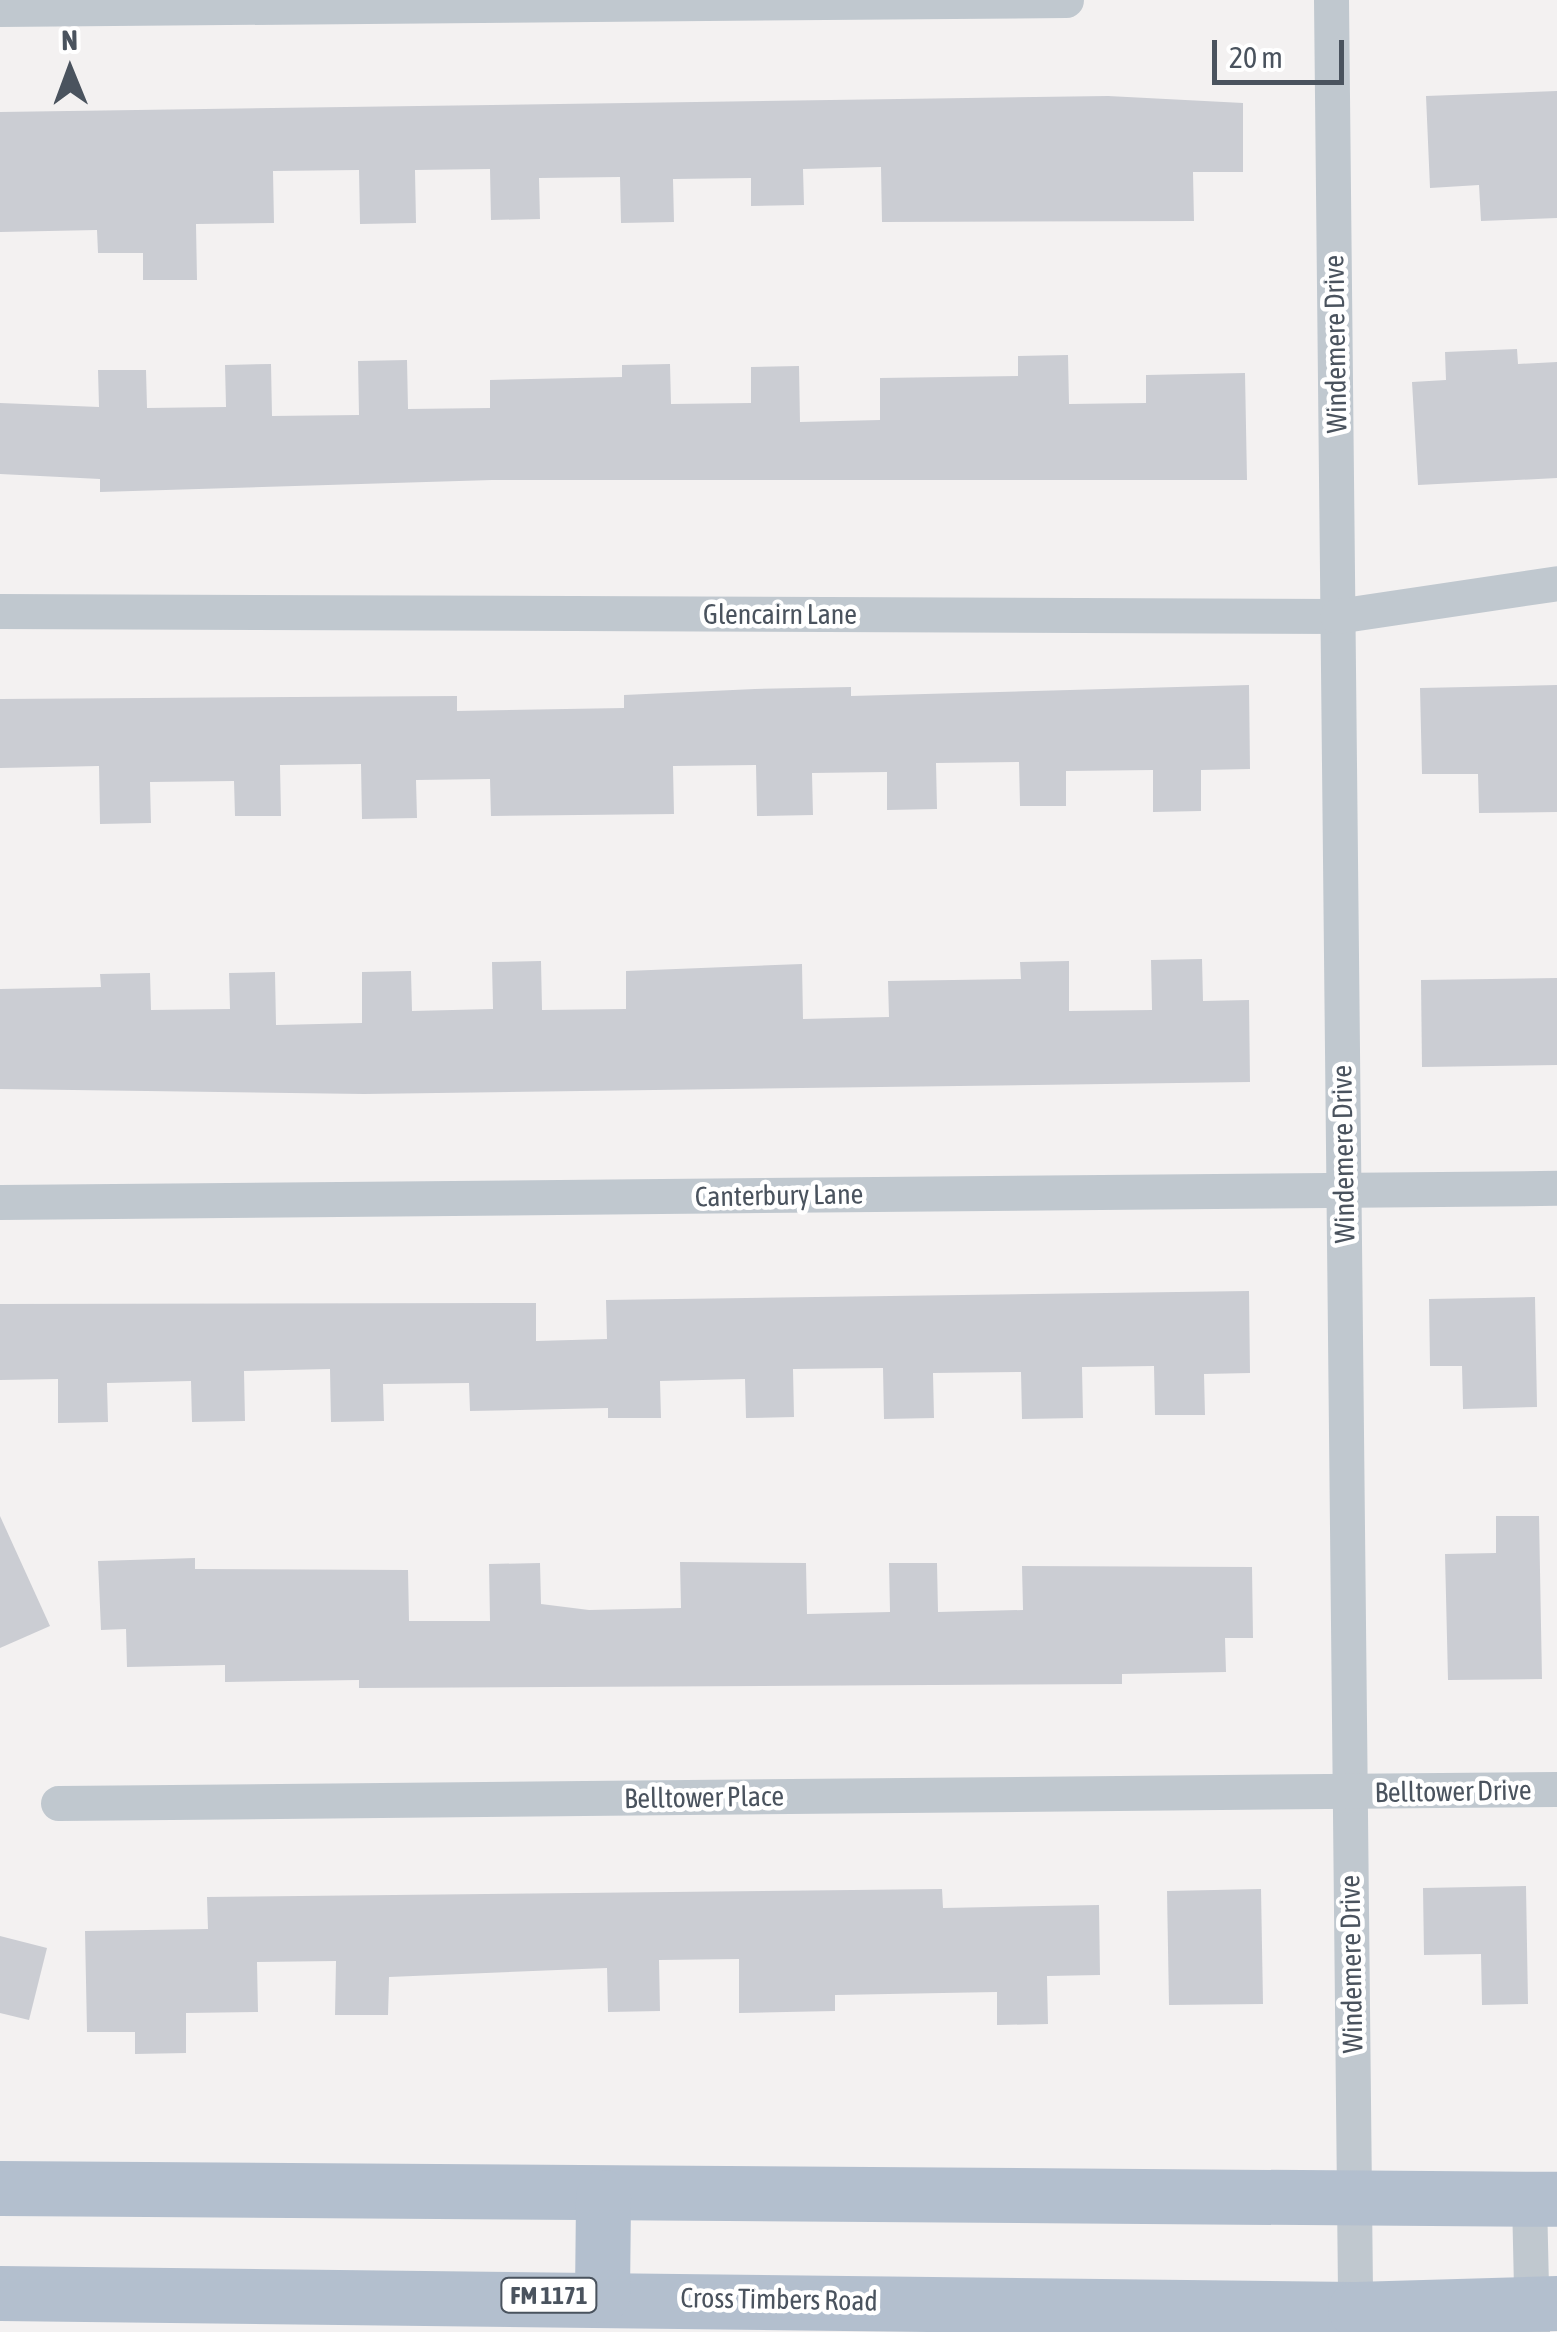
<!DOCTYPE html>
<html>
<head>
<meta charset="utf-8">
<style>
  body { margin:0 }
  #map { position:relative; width:1557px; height:2332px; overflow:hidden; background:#f3f1f1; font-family:"Asap Condensed",sans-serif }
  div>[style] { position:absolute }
  .building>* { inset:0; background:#cbcdd3 }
  .minor>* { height:35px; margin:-17.5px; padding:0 17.5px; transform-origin:17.5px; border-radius:17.5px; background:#c0c8cf }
  .primary>* { height:55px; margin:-27.5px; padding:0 27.5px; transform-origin:27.5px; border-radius:27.5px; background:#b3bfce }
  span { translate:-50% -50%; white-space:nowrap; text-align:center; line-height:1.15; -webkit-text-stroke:9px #fff; paint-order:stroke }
  .shield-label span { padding:2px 8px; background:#fff; border:2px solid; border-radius:8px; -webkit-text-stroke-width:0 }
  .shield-label { font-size:25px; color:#4a535e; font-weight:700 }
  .street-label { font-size:28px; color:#4a535e }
  .north { position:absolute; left:20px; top:20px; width:100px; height:100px; -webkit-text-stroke:8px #fff; paint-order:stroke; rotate:359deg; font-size:28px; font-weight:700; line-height:40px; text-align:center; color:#4a535e }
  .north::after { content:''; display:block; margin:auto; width:35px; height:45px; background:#4a535e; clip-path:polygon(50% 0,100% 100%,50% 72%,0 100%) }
  .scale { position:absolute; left:1212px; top:40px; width:132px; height:45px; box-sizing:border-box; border:5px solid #4a535e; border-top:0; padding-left:12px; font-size:30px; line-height:35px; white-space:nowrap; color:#4a535e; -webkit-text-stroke:8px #fff; paint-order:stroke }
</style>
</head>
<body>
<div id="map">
  <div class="building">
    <i style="clip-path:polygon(1557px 91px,1557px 218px,1481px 221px,1479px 185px,1430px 188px,1426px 96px)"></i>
    <i style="clip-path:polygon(1108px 96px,1243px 103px,1243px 172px,1193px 172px,1194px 221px,882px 222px,881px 167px,803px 169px,804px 205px,751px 206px,751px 178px,673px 179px,674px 222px,621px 223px,620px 177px,539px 178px,540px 219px,491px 220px,490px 169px,415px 170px,416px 223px,360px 224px,359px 170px,273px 171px,274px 223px,196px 224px,197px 280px,143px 280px,143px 253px,98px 253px,97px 230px,0 232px,0 112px)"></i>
    <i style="clip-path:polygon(1517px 349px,1518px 364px,1557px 362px,1557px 478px,1418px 485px,1412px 382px,1446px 380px,1445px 352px)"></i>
    <i style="clip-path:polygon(1068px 355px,1069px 404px,1146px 403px,1146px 375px,1245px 373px,1247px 480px,492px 480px,100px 492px,100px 479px,0 474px,0 403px,99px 407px,98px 370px,146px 370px,147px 408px,226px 407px,225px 365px,271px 364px,272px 416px,359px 415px,358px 361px,407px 360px,408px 409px,490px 408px,490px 380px,622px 377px,622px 365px,670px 364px,671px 404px,751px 403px,751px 367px,799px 366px,800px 422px,880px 420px,880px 378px,1018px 376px,1018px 356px)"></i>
    <i style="clip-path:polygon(1249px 685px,1250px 769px,1201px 770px,1201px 811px,1153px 812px,1153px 770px,1066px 771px,1066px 806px,1020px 806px,1019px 762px,936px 763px,937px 809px,887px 810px,887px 772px,812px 773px,813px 815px,757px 816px,756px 765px,673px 766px,674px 814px,491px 816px,490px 779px,416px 780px,417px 818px,362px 819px,361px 764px,280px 765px,281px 816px,235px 816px,234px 781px,150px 782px,151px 823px,100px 824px,99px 766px,0 768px,0 699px,457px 696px,457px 711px,624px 708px,624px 695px,755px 689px,851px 687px,851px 696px)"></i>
    <i style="clip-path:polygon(1557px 685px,1557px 812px,1479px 813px,1478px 774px,1422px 774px,1420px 688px)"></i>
    <i style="clip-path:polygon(1202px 959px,1203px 1001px,1249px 1000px,1250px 1082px,364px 1094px,0 1089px,0 989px,101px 987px,100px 974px,150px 973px,151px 1010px,230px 1009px,229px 973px,275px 972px,276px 1025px,362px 1023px,362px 972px,411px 971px,412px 1011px,493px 1009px,492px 962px,541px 961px,542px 1010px,626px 1009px,626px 971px,802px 964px,803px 1019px,889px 1017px,888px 981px,1021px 979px,1020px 962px,1069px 961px,1069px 1011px,1152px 1010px,1151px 960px)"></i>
    <i style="clip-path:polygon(1557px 978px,1557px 1065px,1422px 1067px,1421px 980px)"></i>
    <i style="clip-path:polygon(1249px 1291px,1250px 1373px,1204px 1374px,1205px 1415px,1155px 1415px,1154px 1366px,1082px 1367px,1083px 1418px,1022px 1419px,1021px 1372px,933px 1373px,934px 1418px,884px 1419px,883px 1368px,793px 1369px,794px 1417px,746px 1418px,745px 1379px,660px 1381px,661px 1418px,608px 1418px,608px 1408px,470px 1411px,469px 1383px,383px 1384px,384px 1421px,331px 1422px,330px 1369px,244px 1371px,245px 1421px,192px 1422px,191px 1381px,107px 1383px,108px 1422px,58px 1423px,58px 1379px,0 1380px,0 1304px,536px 1303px,536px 1341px,607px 1339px,606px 1300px)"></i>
    <i style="clip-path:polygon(1535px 1297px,1537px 1407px,1463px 1409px,1462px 1366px,1430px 1366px,1429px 1299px)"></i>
    <i style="clip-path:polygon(0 1516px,50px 1626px,0 1648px)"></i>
    <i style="clip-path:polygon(1496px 1516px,1539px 1516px,1542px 1679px,1448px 1680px,1445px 1554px,1496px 1553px)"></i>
    <i style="clip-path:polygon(195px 1558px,195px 1569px,408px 1570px,409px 1621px,490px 1621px,489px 1564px,540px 1563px,541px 1604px,589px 1610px,681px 1608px,680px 1562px,806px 1563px,807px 1614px,890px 1612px,889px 1563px,937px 1563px,938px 1612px,1023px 1610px,1022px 1566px,1252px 1567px,1253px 1638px,1225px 1638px,1226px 1672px,1122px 1674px,1122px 1684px,359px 1688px,359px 1680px,225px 1682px,225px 1665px,127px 1667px,126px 1629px,101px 1630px,98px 1561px)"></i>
    <i style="clip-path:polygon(1526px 1886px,1528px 2004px,1482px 2005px,1481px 1954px,1424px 1955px,1423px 1888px)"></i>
    <i style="clip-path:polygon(942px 1889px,943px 1908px,1099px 1905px,1100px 1975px,1047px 1976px,1048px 2024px,997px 2025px,997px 1992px,835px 1995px,835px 2011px,739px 2013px,739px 1959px,659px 1960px,660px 2011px,608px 2012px,607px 1968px,389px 1977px,388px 2015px,335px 2015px,336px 1961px,257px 1962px,258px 2012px,186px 2013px,186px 2053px,135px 2054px,135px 2032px,87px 2032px,85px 1931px,208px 1929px,207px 1897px)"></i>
    <i style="clip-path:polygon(1261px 1889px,1263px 2004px,1169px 2005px,1167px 1891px)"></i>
    <i style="clip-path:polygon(0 1936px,47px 1948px,29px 2020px,0 2013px)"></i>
  </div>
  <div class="minor">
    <i style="left:1331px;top:0;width:2309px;rotate:89.4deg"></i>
    <i style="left:0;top:9px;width:1066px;rotate:-0.48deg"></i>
    <i style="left:0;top:611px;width:1337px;rotate:0.21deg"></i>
    <i style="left:1337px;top:616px;width:222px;rotate:-8.5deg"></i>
    <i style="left:0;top:1202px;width:1557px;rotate:-0.52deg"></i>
    <i style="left:58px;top:1803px;width:1499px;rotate:-0.54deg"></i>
    <i style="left:1529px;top:2199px;width:133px;rotate:88.7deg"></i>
  </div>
  <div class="primary">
    <i style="left:0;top:2188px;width:1557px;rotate:0.4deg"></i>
    <i style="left:0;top:2293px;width:1355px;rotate:0.68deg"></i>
    <i style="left:1355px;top:2309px;width:202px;rotate:-1.7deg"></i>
    <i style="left:602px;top:2295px;width:98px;rotate:-89.4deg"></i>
  </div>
  <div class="shield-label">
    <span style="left:549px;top:2295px">FM 1171</span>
  </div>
  <div class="street-label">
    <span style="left:1335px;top:344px;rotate:-91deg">Windemere Drive</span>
    <span style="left:780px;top:614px">Glencairn Lane</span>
    <span style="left:1343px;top:1154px;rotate:-91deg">Windemere Drive</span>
    <span style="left:779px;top:1195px;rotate:-1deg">Canterbury Lane</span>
    <span style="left:1453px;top:1791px;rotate:-1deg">Belltower Drive</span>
    <span style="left:704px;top:1797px;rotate:-1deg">Belltower Place</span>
    <span style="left:1351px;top:1964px;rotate:-91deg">Windemere Drive</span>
    <span style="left:779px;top:2299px;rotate:1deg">Cross Timbers Road</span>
  </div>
  <div class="north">N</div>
  <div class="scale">20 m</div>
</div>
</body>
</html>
